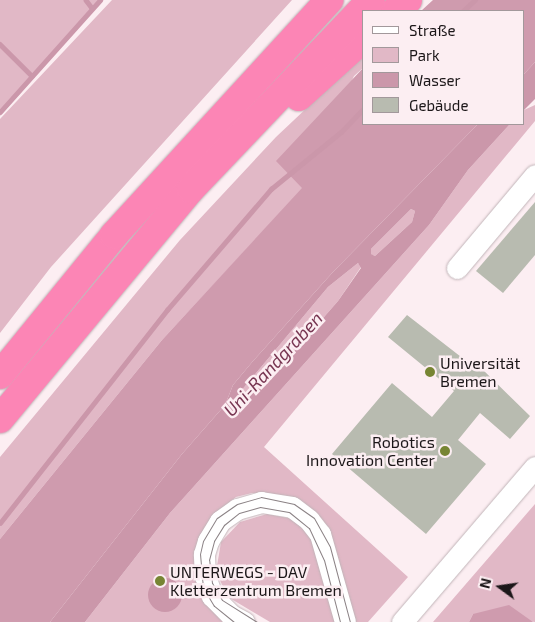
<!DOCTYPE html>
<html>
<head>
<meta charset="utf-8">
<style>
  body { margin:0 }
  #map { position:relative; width:535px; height:622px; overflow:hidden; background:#fceef2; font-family:"Exo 2",sans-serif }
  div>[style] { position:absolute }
  .green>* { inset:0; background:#e1b8c6 }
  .forest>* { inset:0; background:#cf9bae }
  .water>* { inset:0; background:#cb97aa }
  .round { border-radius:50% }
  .stream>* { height:4.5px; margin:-2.25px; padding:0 2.25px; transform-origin:2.25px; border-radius:2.25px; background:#cb97aa }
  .building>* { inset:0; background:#b8bbb0 }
  .roads { filter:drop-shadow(0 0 1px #c1b4b8) drop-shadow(0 0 1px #c1b4b8) }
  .minor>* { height:21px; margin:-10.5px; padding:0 10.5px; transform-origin:10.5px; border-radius:10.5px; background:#fff }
  .highway>* { height:28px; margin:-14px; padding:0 14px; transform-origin:14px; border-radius:14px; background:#fc85b5 }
  .tram>* { height:1px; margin:-0.5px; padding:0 0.5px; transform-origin:0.5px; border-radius:0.5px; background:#8b8285 }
  .dots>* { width:14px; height:14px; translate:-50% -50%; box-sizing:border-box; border:2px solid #fceef2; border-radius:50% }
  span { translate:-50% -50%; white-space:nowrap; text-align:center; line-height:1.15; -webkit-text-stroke:5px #fceef2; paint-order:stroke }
  .poi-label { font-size:16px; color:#1c1719 }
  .left { translate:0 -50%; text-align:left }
  .right { translate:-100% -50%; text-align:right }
  .water-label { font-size:18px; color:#783652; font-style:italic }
  .legend { position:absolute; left:362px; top:10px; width:162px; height:115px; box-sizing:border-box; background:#fceef2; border:1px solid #a2989b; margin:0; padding:6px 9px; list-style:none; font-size:15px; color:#1c1719 }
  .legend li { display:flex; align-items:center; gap:10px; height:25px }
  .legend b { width:25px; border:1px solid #a2989b }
  .north { position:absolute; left:475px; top:562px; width:50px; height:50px; -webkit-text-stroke:4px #fceef2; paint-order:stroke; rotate:284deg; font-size:14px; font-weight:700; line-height:20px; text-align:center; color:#1c1719 }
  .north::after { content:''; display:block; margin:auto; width:18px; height:22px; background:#1c1719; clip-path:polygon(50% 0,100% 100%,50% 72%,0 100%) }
</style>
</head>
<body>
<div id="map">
  <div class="green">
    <i style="clip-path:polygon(0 0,103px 0,0 116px)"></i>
    <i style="clip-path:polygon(112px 0,292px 0,51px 267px,0 333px,0 119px)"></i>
    <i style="clip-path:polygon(364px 54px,364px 67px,354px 76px,303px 188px,162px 340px,0 539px,0 457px,180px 240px,276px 137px)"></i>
    <i style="clip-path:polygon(535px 105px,535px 121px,264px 447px,408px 577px,368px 622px,355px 622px,331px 535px,321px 521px,270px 493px,252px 493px,236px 497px,214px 514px,194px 565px,197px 585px,205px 603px,225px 622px,85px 622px,170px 513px,429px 225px,468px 170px,510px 124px,524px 124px,524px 110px)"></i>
    <i style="clip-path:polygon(411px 209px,415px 211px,412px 222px,375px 256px,370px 254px,371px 249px)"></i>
    <i style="clip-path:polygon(358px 263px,361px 267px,338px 301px,276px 372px,258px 390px,246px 395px,241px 391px,328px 287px)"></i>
    <i style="clip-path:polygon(535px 504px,535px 622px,473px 614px,469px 622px,433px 622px)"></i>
    <i style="clip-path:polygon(267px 514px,293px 519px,314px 540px,335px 622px,270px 622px,228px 597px,216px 572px,221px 542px,240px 522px)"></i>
  </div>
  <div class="forest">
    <i style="clip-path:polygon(433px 0,535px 0,535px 62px,524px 74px,524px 11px,421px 11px)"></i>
    <i style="clip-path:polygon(364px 67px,364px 124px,478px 124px,333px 272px,253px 361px,233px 385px,225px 405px,182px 454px,50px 622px,0 622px,0 539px,162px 340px,302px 188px,276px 161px)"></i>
    <i style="clip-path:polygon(509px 605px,533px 622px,469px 622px,473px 614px)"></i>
  </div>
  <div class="water">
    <i style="clip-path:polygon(535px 62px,535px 99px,524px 110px,524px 74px)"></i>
    <i style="clip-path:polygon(evenodd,478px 124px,510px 124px,468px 170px,429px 225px,170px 513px,85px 622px,50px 622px,182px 454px,225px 405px,233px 385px,253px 361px,333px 272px,478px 124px,411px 209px,415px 211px,412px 222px,375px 256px,371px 254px,371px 249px,411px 209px,478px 124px,358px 263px,361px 268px,338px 301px,276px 372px,258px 390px,246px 395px,241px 391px,328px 287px,358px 263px)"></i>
    <i class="round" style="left:148px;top:578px;width:34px;height:34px"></i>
  </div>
  <div class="stream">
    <i style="left:86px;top:0;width:10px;rotate:53deg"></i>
    <i style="left:463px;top:11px;width:16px;rotate:-43deg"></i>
    <i style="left:0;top:44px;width:45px;rotate:45deg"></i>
    <i style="left:0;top:112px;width:150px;rotate:-48.2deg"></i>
    <i style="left:0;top:523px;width:271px;rotate:-51.9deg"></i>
    <i style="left:167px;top:310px;width:160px;rotate:-49.3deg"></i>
    <i style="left:271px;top:189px;width:90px;rotate:-39.2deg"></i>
    <i style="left:341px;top:132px;width:33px;rotate:-46deg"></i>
  </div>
  <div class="building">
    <i style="clip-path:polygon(535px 202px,535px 255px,503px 293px,476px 271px)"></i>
    <i style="clip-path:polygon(407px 315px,474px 367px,477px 364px,530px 416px,510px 439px,480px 413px,458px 440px,486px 464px,426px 534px,332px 454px,392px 383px,432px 417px,454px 391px,388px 337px)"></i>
  </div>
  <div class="roads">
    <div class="minor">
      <i style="left:457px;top:268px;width:121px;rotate:-50deg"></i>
      <i style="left:244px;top:622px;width:15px;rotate:-152deg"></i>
      <i style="left:231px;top:615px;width:27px;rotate:-135deg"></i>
      <i style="left:212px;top:596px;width:21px;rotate:-109deg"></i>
      <i style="left:205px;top:576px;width:22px;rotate:-93deg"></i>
      <i style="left:204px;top:554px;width:14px;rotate:-73deg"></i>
      <i style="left:208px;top:541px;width:23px;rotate:-59deg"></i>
      <i style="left:220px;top:521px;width:21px;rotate:-35deg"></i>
      <i style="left:237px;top:509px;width:25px;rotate:-16deg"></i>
      <i style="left:261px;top:502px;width:31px;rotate:9deg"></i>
      <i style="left:292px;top:507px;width:21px;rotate:37deg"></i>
      <i style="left:309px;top:520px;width:18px;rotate:52deg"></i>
      <i style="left:320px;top:534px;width:91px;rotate:74.1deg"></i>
      <i style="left:402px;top:622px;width:204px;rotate:-49.4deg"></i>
    </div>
    <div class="highway">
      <i style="left:395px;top:11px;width:17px;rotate:-40deg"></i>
      <i style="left:299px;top:97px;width:88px;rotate:-42.2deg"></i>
      <i style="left:0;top:375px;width:181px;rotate:-50.8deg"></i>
      <i style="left:114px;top:235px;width:319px;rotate:-47.5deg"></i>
      <i style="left:0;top:419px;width:299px;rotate:-50.3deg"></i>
      <i style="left:191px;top:189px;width:261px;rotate:-46.4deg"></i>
    </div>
  </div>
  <div class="tram">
    <i style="left:234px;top:622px;width:26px;rotate:-141deg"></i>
    <i style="left:214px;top:606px;width:21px;rotate:-121deg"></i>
    <i style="left:203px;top:588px;width:34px;rotate:-95deg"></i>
    <i style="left:200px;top:554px;width:13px;rotate:-77deg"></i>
    <i style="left:203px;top:541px;width:27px;rotate:-59deg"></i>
    <i style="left:217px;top:518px;width:24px;rotate:-35deg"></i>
    <i style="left:237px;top:504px;width:25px;rotate:-16deg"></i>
    <i style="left:261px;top:497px;width:34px;rotate:12deg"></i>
    <i style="left:294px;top:504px;width:24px;rotate:35deg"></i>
    <i style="left:314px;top:518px;width:33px;rotate:61deg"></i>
    <i style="left:330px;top:547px;width:78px;rotate:75.1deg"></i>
    <i style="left:257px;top:622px;width:41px;rotate:-147.8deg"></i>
    <i style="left:222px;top:600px;width:20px;rotate:-120deg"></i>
    <i style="left:212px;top:583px;width:23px;rotate:-97deg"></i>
    <i style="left:209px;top:560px;width:20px;rotate:-75deg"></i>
    <i style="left:214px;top:541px;width:19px;rotate:-58deg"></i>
    <i style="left:224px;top:525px;width:19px;rotate:-39deg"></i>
    <i style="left:239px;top:513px;width:22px;rotate:-16deg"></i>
    <i style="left:260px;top:507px;width:29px;rotate:10deg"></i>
    <i style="left:289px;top:512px;width:26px;rotate:39deg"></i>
    <i style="left:309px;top:528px;width:35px;rotate:65deg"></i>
    <i style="left:324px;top:560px;width:64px;rotate:75.5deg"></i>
  </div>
  <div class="dots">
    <i style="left:430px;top:372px;background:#778533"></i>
    <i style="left:445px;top:451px;background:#778533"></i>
    <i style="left:160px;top:581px;background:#778533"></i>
  </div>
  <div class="poi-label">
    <span class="left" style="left:440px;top:372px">Universität<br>Bremen</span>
    <span class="right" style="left:435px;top:451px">Robotics<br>Innovation Center</span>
    <span class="left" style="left:170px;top:581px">UNTERWEGS - DAV<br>Kletterzentrum Bremen</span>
  </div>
  <div class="water-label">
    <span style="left:273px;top:364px;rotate:-47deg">Uni-Randgraben</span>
  </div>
  <ul class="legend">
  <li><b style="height:6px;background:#fff"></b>Straße</li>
  <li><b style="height:14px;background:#e1b8c6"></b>Park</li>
  <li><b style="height:14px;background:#cb97aa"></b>Wasser</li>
  <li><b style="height:14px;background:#b8bbb0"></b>Gebäude</li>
  </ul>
  <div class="north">N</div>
</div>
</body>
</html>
